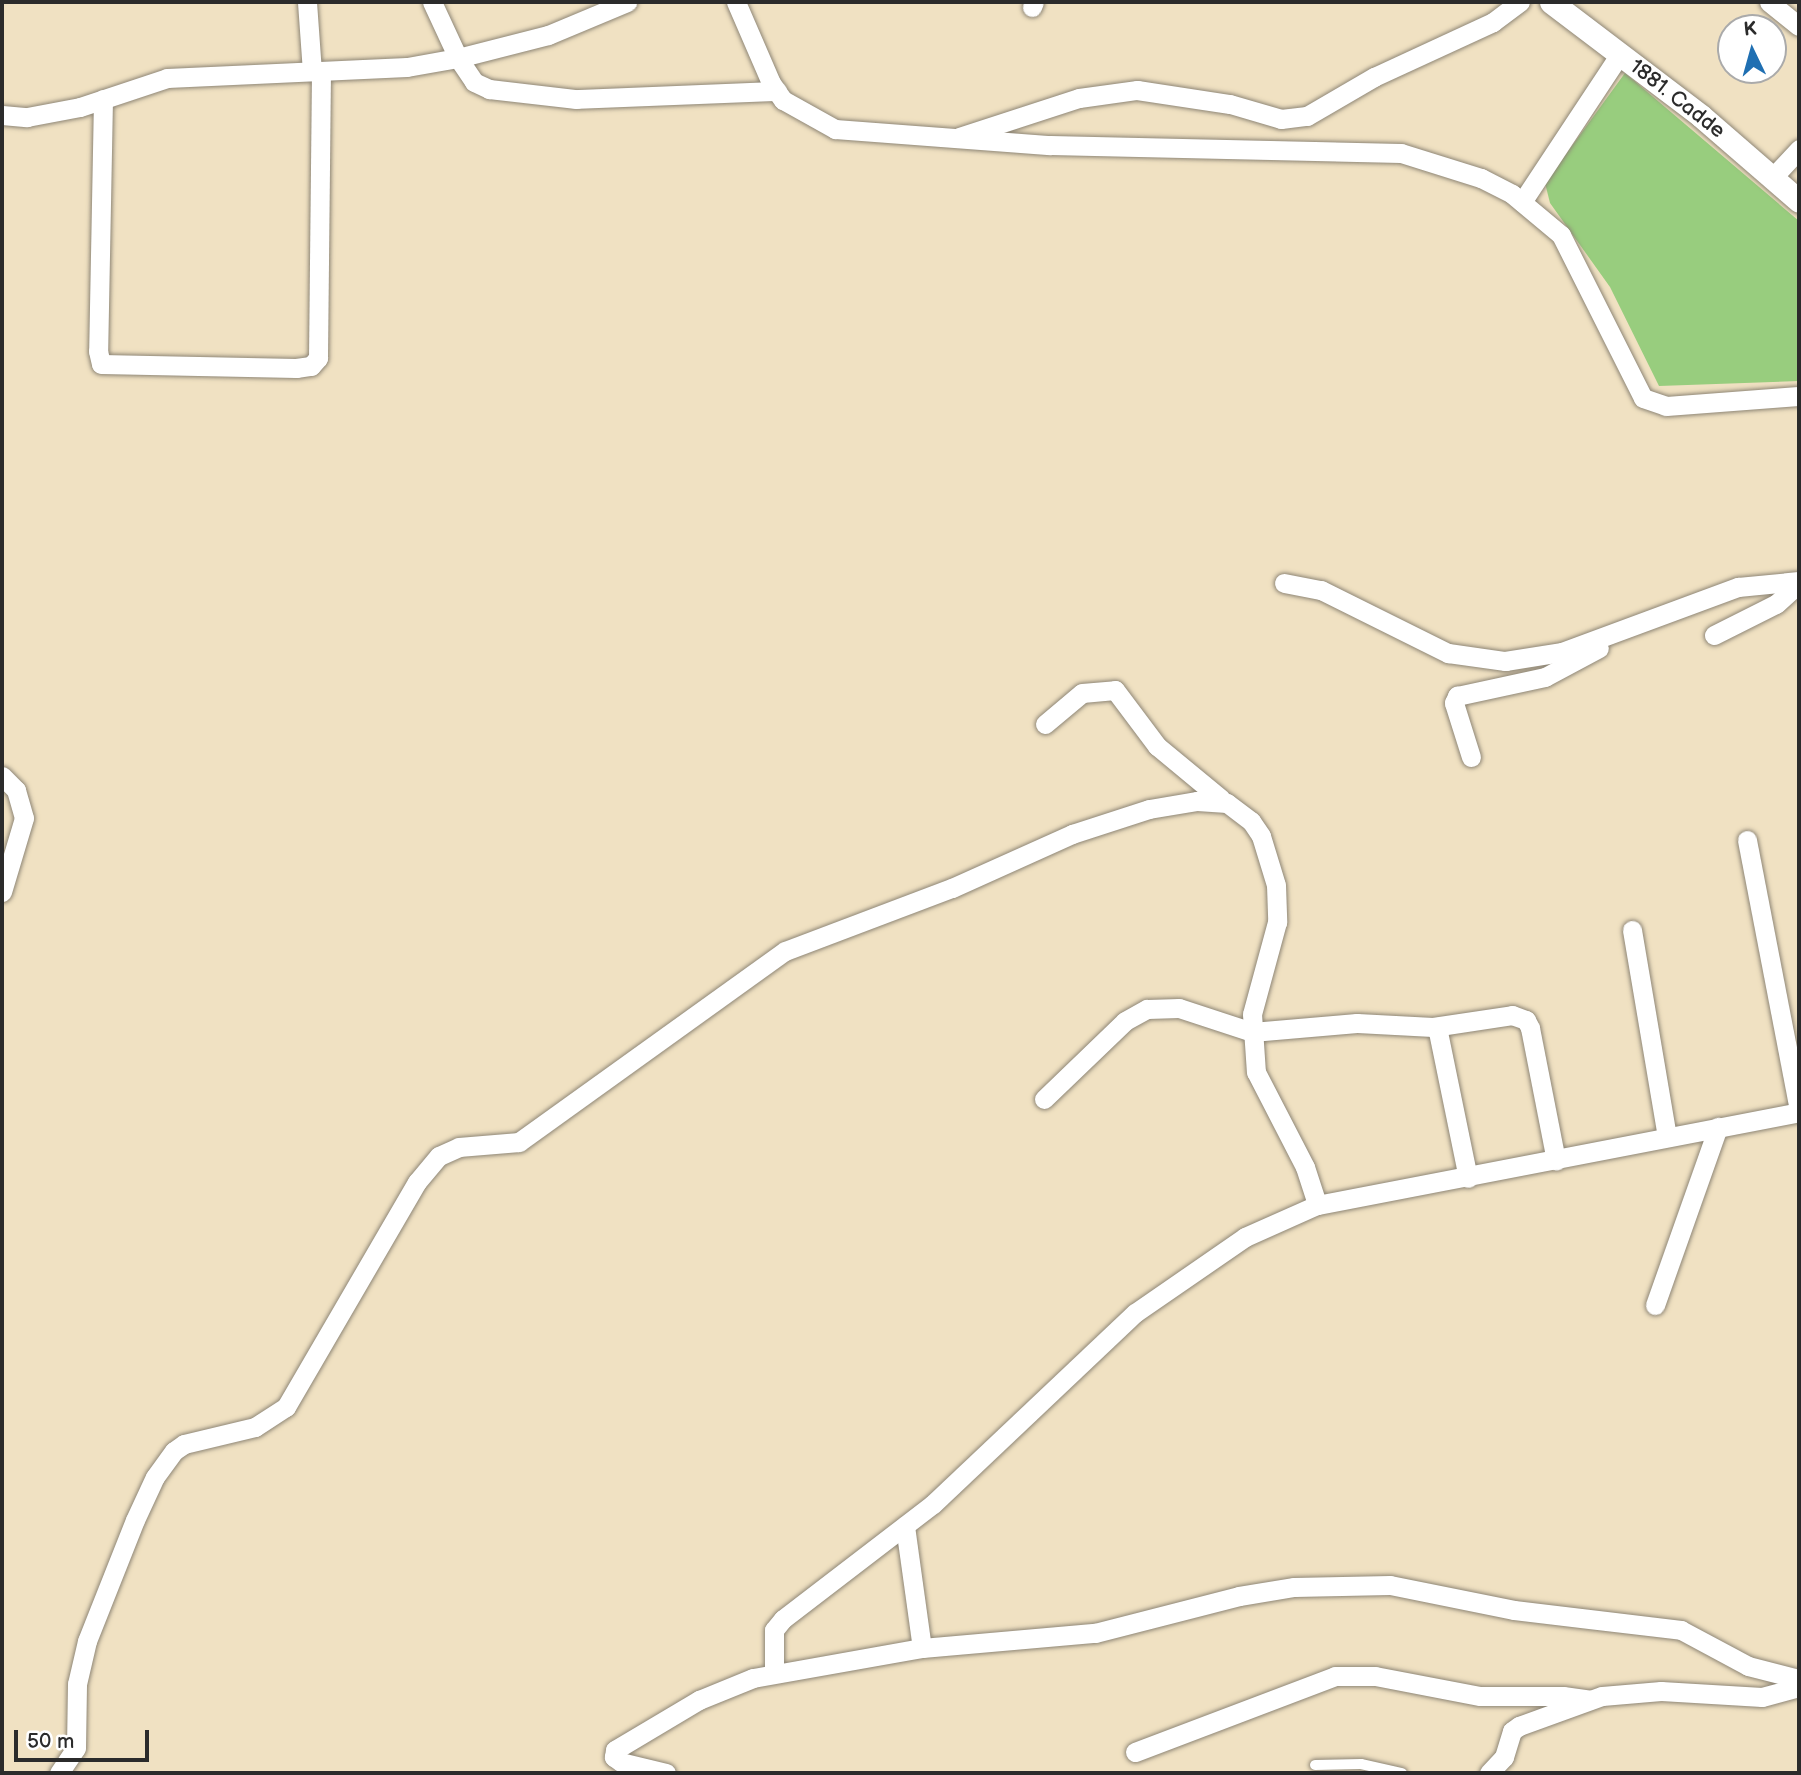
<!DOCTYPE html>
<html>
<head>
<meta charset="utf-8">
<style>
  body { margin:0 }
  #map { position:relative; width:1801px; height:1775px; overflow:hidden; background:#f0e1c2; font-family:"Balsamiq Sans",sans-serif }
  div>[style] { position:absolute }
  .green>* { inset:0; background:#98cd7e }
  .roads { filter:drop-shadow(0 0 2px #8e8676) drop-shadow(0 0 2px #8e8676) }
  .service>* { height:10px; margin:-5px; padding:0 5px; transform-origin:5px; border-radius:5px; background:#fff }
  .minor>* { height:19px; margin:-9.5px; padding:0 9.5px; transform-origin:9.5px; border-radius:9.5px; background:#fff }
  .tertiary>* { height:23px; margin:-11.5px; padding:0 11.5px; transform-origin:11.5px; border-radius:11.5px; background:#fff }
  span { translate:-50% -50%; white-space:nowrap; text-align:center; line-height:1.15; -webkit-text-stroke:5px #fff; paint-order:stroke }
  .street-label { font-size:21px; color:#2b2b2b }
  .frame { position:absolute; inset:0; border:4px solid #2b2b2b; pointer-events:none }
  .north { position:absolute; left:1717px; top:14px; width:70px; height:70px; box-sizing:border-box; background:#fff; border:2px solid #aaa; border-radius:50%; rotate:355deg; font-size:19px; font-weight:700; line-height:28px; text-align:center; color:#2b2b2b }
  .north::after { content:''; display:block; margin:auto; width:24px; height:32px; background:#1f6fb2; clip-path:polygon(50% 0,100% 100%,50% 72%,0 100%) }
  .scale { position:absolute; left:14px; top:1730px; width:135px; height:32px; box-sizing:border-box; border:4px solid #2b2b2b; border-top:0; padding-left:9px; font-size:21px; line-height:24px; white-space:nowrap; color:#2b2b2b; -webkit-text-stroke:5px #fff; paint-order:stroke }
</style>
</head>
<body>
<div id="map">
  <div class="green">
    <i style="clip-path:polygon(1625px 73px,1799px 221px,1799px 381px,1659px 386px,1610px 287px,1550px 203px,1545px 183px)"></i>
  </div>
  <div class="roads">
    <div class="service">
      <i style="left:1315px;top:1765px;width:46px;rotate:-1.2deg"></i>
      <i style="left:1361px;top:1764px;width:42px;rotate:12.4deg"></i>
    </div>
    <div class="minor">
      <i style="left:307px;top:2px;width:69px;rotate:85.9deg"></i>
      <i style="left:432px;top:2px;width:62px;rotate:65.1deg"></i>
      <i style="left:458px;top:58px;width:29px;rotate:56deg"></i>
      <i style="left:474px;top:82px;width:17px;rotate:25deg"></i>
      <i style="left:489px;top:89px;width:88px;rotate:6.6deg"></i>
      <i style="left:576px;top:99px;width:201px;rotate:-2.3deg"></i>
      <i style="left:736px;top:2px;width:88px;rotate:66.6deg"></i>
      <i style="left:771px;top:83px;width:21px;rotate:55deg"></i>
      <i style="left:783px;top:100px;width:60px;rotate:29.1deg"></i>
      <i style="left:835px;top:129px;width:216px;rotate:4.3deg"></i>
      <i style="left:1050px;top:145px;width:351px;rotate:1.3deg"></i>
      <i style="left:1401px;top:153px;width:84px;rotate:17.4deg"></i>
      <i style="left:1481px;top:178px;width:35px;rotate:27deg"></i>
      <i style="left:1512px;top:194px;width:64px;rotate:39.9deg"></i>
      <i style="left:1561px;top:235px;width:182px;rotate:63.3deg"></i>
      <i style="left:1643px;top:398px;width:24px;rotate:19deg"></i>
      <i style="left:1666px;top:406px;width:133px;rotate:-4.3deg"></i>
      <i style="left:1769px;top:2px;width:38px;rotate:39deg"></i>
      <i style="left:1032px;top:7px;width:5px;rotate:-68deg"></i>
      <i style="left:103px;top:99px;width:252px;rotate:91.1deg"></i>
      <i style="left:98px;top:351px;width:13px;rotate:77deg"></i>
      <i style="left:101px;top:364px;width:195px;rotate:1.2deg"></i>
      <i style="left:296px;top:368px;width:15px;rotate:-8deg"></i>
      <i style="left:311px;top:366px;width:11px;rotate:-49deg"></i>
      <i style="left:318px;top:358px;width:287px;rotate:-89.4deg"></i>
      <i style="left:2px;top:115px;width:25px;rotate:5deg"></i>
      <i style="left:27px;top:117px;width:54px;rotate:-10.7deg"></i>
      <i style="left:80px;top:107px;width:92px;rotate:-18.4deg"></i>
      <i style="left:167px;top:78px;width:240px;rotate:-2.6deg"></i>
      <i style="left:407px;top:67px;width:52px;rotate:-10deg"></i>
      <i style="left:458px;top:58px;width:93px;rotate:-14.3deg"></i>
      <i style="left:548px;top:35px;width:86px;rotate:-22.7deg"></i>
      <i style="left:959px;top:137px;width:126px;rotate:-18deg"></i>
      <i style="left:1079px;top:98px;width:59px;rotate:-7.9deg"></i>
      <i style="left:1137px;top:90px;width:94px;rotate:8.6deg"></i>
      <i style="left:1230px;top:104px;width:53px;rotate:16.4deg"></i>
      <i style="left:1281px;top:119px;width:26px;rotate:-7deg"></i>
      <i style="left:1307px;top:116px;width:78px;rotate:-30.2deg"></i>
      <i style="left:1374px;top:77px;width:131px;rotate:-24.8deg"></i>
      <i style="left:1493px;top:22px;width:34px;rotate:-37deg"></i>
      <i style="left:1774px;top:176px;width:37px;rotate:-47deg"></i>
      <i style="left:1522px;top:202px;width:178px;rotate:-56.5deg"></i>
      <i style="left:1284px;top:583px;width:38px;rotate:11deg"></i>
      <i style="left:1321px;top:590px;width:142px;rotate:26.4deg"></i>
      <i style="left:1448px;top:653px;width:58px;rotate:8deg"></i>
      <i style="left:1505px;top:661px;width:58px;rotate:-9deg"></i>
      <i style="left:1562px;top:652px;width:188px;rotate:-20.3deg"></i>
      <i style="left:1738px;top:587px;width:61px;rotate:-5.6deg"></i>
      <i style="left:1714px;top:635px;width:69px;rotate:-26.6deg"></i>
      <i style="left:1776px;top:604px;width:31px;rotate:-42deg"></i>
      <i style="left:1045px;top:724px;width:48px;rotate:-40deg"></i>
      <i style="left:1082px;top:693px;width:33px;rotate:-5deg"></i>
      <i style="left:1115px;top:690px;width:70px;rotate:53.1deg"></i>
      <i style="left:1157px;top:746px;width:83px;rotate:39.6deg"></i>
      <i style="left:1471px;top:757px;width:57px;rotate:-107.5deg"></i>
      <i style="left:1454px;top:703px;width:8px;rotate:-67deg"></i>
      <i style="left:1457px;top:696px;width:90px;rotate:-12.2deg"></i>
      <i style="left:1545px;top:677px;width:61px;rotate:-28.2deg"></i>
      <i style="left:2px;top:776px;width:20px;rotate:45deg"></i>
      <i style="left:16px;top:790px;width:29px;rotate:74deg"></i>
      <i style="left:24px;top:818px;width:77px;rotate:106.6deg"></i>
      <i style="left:1747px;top:840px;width:274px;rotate:79.1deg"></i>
      <i style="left:1632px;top:930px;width:210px;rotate:80.4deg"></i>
      <i style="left:1437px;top:1027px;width:154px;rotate:78.4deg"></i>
      <i style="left:1044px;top:1099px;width:112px;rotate:-43.9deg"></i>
      <i style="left:1125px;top:1021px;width:25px;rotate:-29deg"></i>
      <i style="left:1147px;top:1009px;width:32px;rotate:-2deg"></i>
      <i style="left:1179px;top:1008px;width:77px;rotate:18.2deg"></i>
      <i style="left:1252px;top:1032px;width:105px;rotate:-4.9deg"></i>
      <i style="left:1357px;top:1023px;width:76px;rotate:3deg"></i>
      <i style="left:1433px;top:1027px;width:80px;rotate:-8.6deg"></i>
      <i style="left:1512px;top:1015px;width:15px;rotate:20deg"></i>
      <i style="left:1526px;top:1020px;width:9px;rotate:63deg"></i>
      <i style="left:1530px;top:1028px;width:135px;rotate:78.9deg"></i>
      <i style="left:1655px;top:1305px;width:189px;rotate:-70.5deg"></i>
      <i style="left:905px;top:1526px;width:123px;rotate:82.1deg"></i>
      <i style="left:774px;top:1673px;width:43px;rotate:-90deg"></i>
      <i style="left:774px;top:1630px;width:14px;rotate:-51deg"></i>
      <i style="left:783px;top:1619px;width:189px;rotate:-37.5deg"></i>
      <i style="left:933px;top:1504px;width:278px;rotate:-43.4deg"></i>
      <i style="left:1135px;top:1313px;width:134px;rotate:-34.6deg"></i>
      <i style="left:1245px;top:1237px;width:79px;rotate:-24deg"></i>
      <i style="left:1317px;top:1205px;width:491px;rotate:-10.9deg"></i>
      <i style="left:1135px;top:1752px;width:214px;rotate:-20.8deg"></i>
      <i style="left:1335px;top:1676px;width:40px"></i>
      <i style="left:1375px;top:1676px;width:107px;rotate:10.8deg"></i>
      <i style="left:1480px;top:1696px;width:83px"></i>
      <i style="left:1563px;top:1696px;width:27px;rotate:8deg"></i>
      <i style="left:59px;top:1773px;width:30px;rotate:-56deg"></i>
      <i style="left:76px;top:1748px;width:64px;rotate:-89.1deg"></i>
      <i style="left:77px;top:1684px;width:44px;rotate:-76.9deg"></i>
      <i style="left:87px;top:1641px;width:130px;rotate:-68.4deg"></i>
      <i style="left:135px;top:1520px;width:47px;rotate:-65.1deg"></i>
      <i style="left:155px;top:1477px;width:32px;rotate:-54deg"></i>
      <i style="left:174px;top:1451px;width:12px;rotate:-35deg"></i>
      <i style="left:184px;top:1444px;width:73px;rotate:-13.5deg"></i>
      <i style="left:255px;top:1427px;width:37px;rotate:-33deg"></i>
      <i style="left:286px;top:1407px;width:260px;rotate:-59.8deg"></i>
      <i style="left:417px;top:1182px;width:34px;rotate:-50deg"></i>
      <i style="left:439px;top:1156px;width:22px;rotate:-24deg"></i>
      <i style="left:459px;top:1147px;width:60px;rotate:-4.8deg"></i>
      <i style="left:519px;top:1142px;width:327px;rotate:-35.7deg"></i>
      <i style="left:785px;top:951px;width:178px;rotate:-20.7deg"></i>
      <i style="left:952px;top:888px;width:132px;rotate:-24.2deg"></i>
      <i style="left:1072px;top:834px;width:81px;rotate:-18deg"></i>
      <i style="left:1149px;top:809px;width:49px;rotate:-9.5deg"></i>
      <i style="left:1197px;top:801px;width:30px;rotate:4deg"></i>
      <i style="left:1227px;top:803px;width:30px;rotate:37deg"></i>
      <i style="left:1251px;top:821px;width:18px;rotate:56deg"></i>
      <i style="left:1261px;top:836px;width:51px;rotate:73deg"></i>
      <i style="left:1276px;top:885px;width:37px;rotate:88deg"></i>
      <i style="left:1277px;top:922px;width:95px;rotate:105.2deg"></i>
      <i style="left:1252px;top:1014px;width:58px;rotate:86.1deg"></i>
      <i style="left:1256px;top:1072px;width:107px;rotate:62.7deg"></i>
      <i style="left:1305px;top:1167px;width:40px;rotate:72deg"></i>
      <i style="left:666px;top:1773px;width:46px;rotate:-166.3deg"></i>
      <i style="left:621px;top:1762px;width:9px;rotate:-144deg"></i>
      <i style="left:614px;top:1757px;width:7px;rotate:-82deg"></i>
      <i style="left:615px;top:1750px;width:98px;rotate:-30.8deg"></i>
      <i style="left:699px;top:1700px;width:58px;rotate:-22.2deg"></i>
      <i style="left:753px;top:1678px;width:172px;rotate:-10.1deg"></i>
      <i style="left:922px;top:1648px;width:174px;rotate:-5deg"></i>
      <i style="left:1095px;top:1633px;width:149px;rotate:-14.4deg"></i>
      <i style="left:1239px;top:1596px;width:56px;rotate:-9.3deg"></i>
      <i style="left:1294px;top:1587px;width:96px;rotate:-1.2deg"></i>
      <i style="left:1390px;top:1585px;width:126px;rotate:11.4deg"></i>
      <i style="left:1514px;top:1610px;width:168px;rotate:6.8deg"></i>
      <i style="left:1681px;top:1630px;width:76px;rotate:28.2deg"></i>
      <i style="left:1748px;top:1666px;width:53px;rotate:14.3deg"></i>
      <i style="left:1489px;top:1773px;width:22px;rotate:-47deg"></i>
      <i style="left:1504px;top:1757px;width:27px;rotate:-73deg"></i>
      <i style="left:1512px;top:1731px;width:9px;rotate:-36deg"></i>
      <i style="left:1519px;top:1726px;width:88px;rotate:-19.9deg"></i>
      <i style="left:1602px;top:1696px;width:59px;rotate:-4.8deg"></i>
      <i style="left:1661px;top:1691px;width:101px;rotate:3.4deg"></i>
      <i style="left:1762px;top:1697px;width:38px;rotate:-15deg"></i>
    </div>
    <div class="tertiary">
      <i style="left:1551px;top:2px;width:188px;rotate:37.2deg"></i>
      <i style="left:1701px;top:116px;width:130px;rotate:40.9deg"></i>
    </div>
  </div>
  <div class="street-label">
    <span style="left:1677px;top:99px;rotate:38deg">1881. Cadde</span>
  </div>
  <div class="frame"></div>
  <div class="north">K</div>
  <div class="scale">50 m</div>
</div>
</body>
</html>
